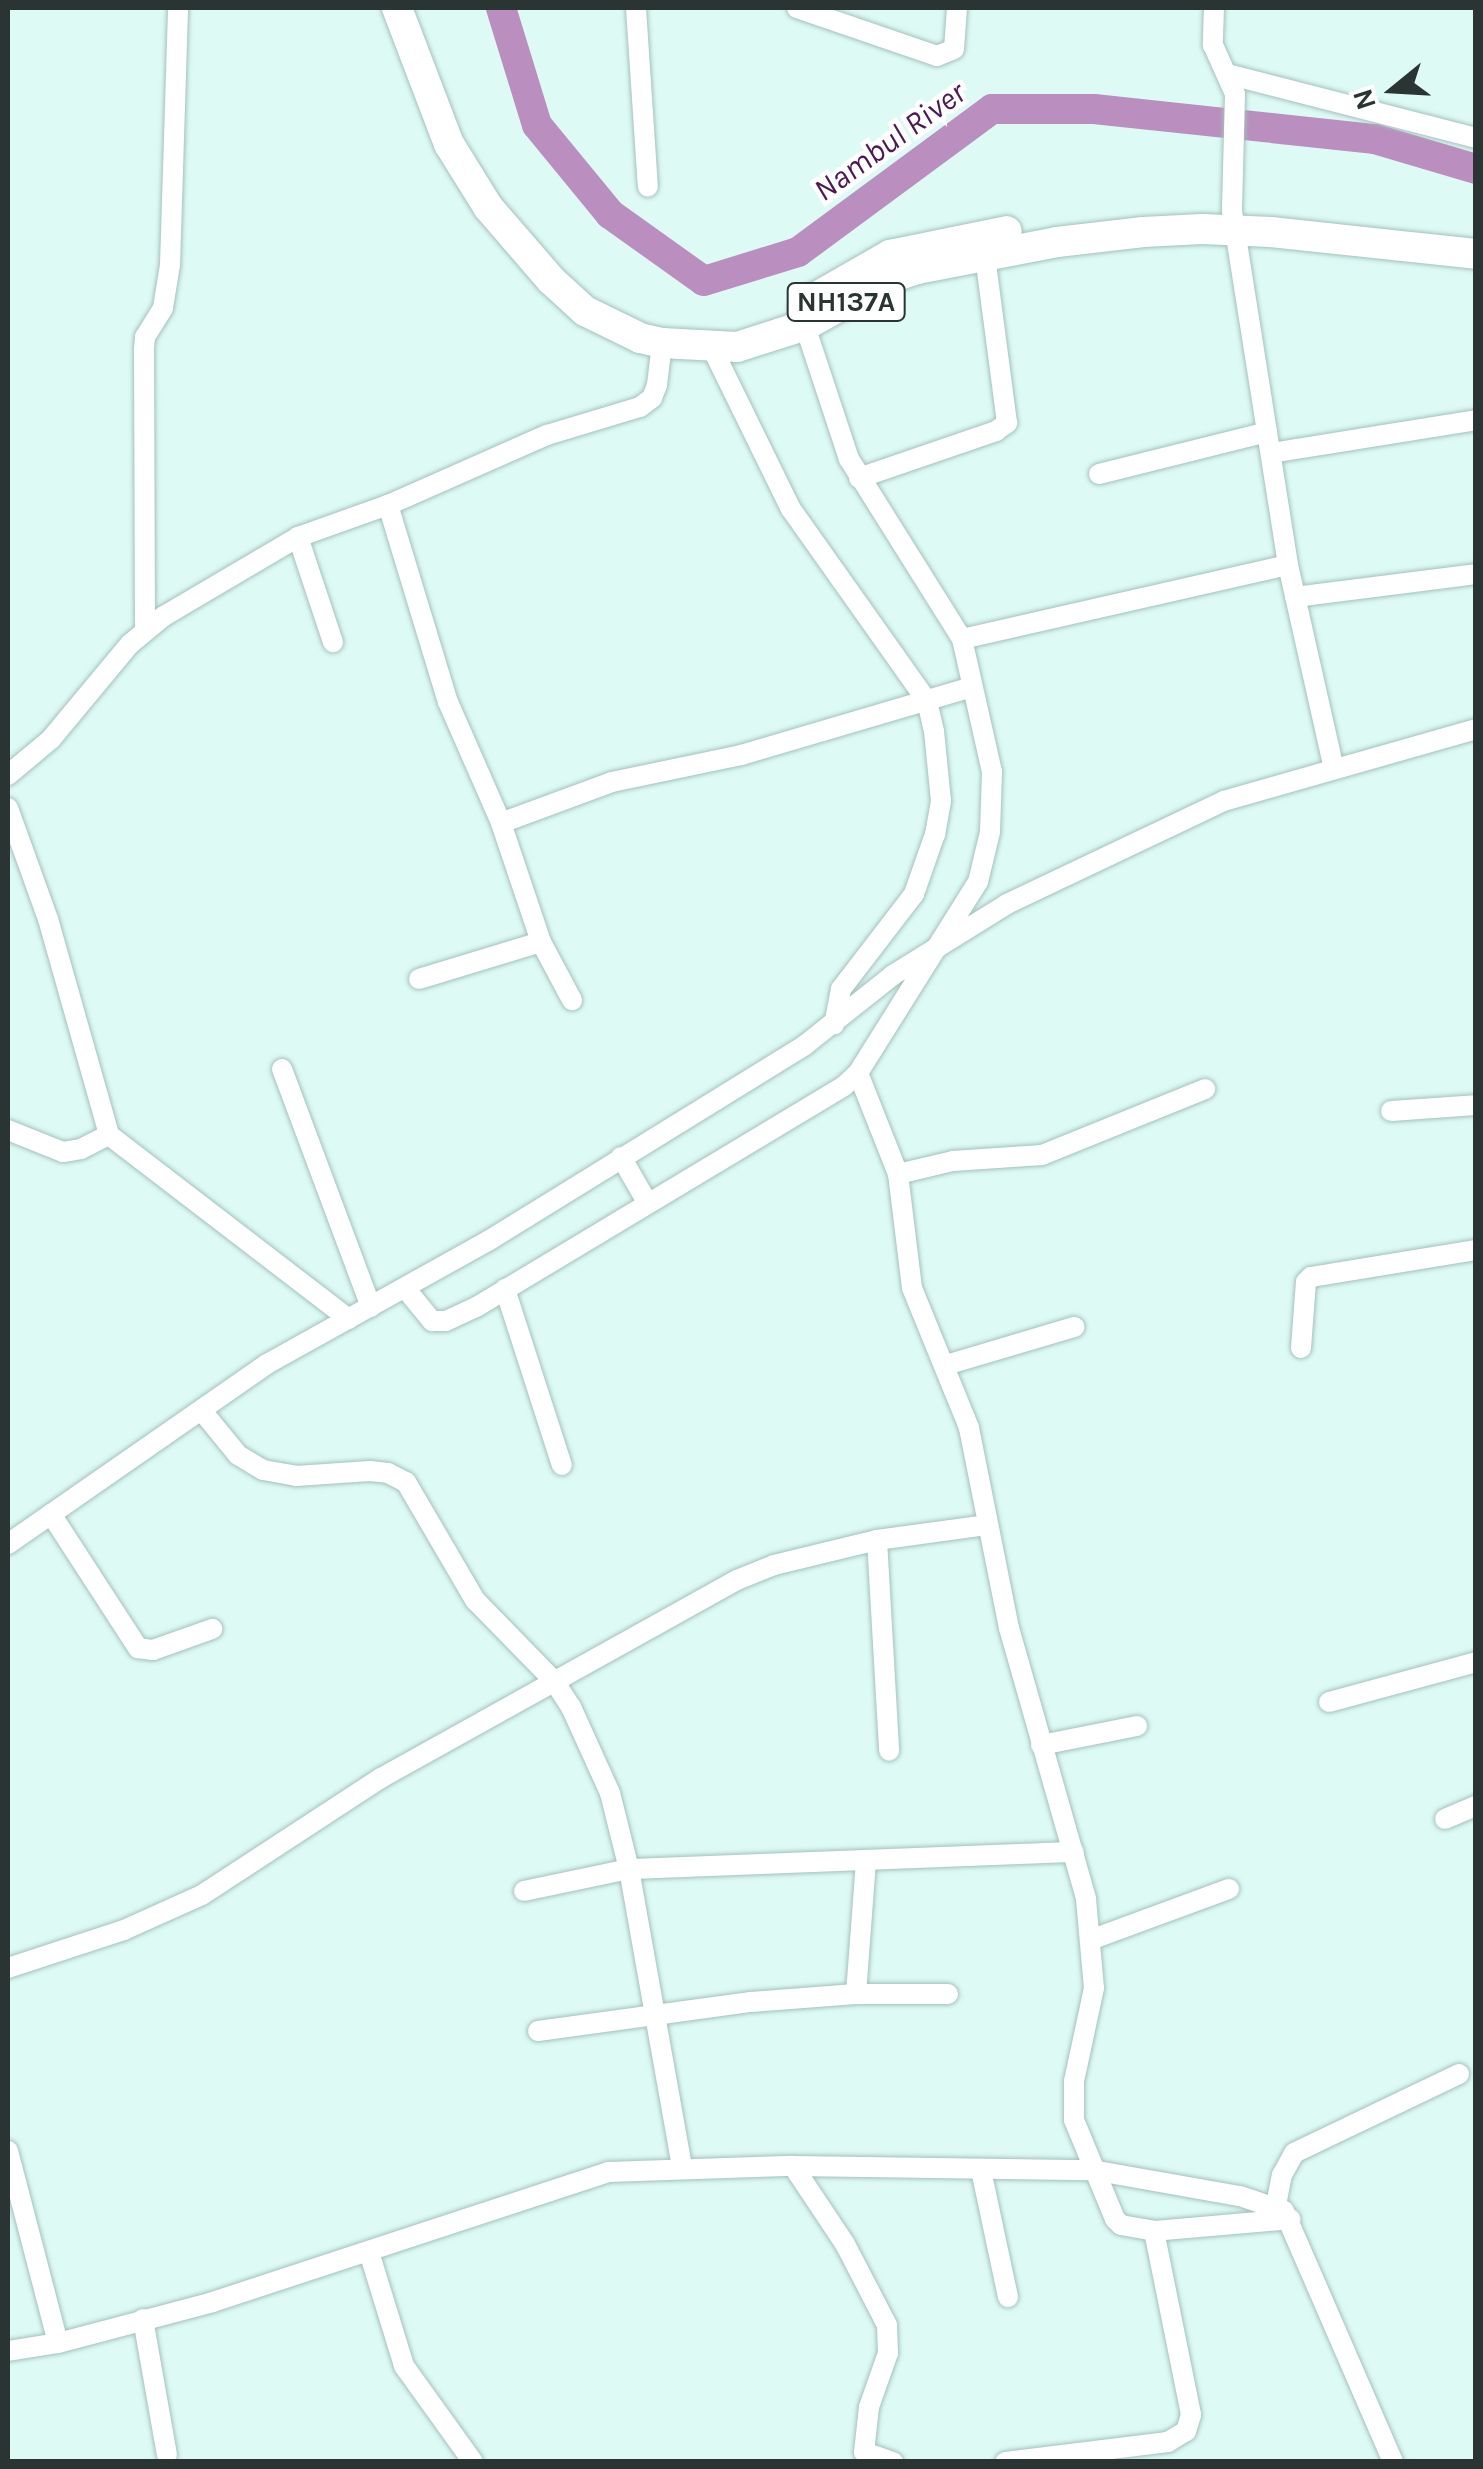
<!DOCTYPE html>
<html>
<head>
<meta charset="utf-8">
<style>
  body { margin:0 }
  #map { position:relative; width:1483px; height:2469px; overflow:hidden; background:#ddfaf5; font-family:Karla,sans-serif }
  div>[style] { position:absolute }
  .river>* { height:30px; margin:-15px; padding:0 15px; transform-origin:15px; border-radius:15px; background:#ba8ebe }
  .roads { filter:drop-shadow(0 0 2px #a4c1bc) drop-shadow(0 0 2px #a4c1bc) }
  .minor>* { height:20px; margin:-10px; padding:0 10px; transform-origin:10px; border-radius:10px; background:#fff }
  .highway>* { height:30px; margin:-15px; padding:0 15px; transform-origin:15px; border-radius:15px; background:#fff }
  span { translate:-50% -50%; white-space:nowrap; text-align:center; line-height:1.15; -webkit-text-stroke:9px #fff; paint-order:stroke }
  .shield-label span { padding:2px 8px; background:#fff; border:2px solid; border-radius:8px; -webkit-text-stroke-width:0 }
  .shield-label { font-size:28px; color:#2a3533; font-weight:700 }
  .water-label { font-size:32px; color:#4e1854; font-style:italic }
  .frame { position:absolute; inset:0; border:10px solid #2a3533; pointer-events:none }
  .north { position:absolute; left:1343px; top:40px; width:100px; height:100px; -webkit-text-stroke:8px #fff; paint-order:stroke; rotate:252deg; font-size:28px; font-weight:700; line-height:40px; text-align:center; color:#2a3533 }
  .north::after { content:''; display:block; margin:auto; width:35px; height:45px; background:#2a3533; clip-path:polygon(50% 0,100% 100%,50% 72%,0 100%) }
</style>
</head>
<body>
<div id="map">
  <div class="river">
    <i style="left:501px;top:8px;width:122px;rotate:72.9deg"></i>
    <i style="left:537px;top:125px;width:115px;rotate:50.6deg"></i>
    <i style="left:610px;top:214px;width:115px;rotate:35.5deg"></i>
    <i style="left:704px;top:281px;width:98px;rotate:-17.1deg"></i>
    <i style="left:798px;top:252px;width:241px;rotate:-36.4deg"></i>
    <i style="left:992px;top:109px;width:102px"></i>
    <i style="left:1094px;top:109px;width:283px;rotate:6.1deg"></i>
    <i style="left:1375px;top:139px;width:105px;rotate:16.5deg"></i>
  </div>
  <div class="roads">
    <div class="minor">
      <i style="left:636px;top:8px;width:179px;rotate:86.2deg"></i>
      <i style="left:797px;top:8px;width:148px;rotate:18.9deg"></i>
      <i style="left:937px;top:56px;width:18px;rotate:-22deg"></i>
      <i style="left:954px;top:49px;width:41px;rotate:-85.8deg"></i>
      <i style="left:1214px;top:8px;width:37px;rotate:92deg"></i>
      <i style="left:1213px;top:45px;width:54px;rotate:65.8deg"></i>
      <i style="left:1235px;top:94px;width:117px;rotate:91.5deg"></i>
      <i style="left:1232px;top:211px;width:224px;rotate:81deg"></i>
      <i style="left:1267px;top:432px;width:135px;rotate:81deg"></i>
      <i style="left:1288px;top:565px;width:209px;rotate:77.3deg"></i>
      <i style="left:1227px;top:74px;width:257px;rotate:14.4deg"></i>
      <i style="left:712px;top:348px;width:179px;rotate:63.9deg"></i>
      <i style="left:791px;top:509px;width:235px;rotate:54.7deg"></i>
      <i style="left:927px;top:701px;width:31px;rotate:77deg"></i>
      <i style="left:934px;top:731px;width:70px;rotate:84.3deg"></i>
      <i style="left:941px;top:801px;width:34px;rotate:100deg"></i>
      <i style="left:935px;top:834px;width:64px;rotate:109.3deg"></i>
      <i style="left:914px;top:894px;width:120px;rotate:127.5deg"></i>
      <i style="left:841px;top:989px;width:36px;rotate:101deg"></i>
      <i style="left:1271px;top:453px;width:208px;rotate:-9.1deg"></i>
      <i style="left:1099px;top:474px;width:173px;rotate:-14deg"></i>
      <i style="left:859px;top:478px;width:145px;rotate:-18.9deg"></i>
      <i style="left:996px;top:431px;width:14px;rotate:-36deg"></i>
      <i style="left:1007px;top:423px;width:169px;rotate:-97.5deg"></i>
      <i style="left:388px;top:505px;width:206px;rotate:73.1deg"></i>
      <i style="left:448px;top:702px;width:132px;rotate:66.3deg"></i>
      <i style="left:501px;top:823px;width:126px;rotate:71.4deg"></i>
      <i style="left:541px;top:942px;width:66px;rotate:61.9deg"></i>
      <i style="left:298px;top:537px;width:111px;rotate:71.6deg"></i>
      <i style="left:1295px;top:597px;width:182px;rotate:-7.2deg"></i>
      <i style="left:145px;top:629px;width:280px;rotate:-90.2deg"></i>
      <i style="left:144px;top:349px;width:12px;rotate:-85deg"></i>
      <i style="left:145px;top:337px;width:34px;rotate:-58deg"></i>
      <i style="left:163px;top:308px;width:44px;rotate:-80.8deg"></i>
      <i style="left:170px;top:265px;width:257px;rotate:-88.2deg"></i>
      <i style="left:962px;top:639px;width:334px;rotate:-12.8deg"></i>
      <i style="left:8px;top:775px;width:56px;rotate:-39.9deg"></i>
      <i style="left:51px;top:739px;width:124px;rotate:-50.3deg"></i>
      <i style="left:130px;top:644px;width:44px;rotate:-39.5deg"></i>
      <i style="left:164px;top:616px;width:156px;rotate:-30.5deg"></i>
      <i style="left:298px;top:537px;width:96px;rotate:-19.6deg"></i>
      <i style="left:388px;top:505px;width:174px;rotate:-23.8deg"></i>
      <i style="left:547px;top:435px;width:97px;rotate:-16.8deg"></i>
      <i style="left:640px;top:407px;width:15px;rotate:-37deg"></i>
      <i style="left:652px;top:398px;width:14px;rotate:-69deg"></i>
      <i style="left:657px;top:385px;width:42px;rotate:-83.2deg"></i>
      <i style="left:8px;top:808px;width:118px;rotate:70.2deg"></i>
      <i style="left:48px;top:919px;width:224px;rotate:74.2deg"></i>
      <i style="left:109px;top:1135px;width:302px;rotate:37.5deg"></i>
      <i style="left:501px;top:823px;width:118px;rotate:-20.3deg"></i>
      <i style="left:612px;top:782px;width:132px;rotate:-11.8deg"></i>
      <i style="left:741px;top:755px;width:241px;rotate:-16.4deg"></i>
      <i style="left:419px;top:979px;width:127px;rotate:-16.9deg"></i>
      <i style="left:282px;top:1069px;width:254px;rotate:69.5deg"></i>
      <i style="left:858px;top:1073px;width:109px;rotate:68.4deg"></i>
      <i style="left:898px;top:1174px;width:115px;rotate:83deg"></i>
      <i style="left:912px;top:1288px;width:151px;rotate:67.8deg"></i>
      <i style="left:969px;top:1428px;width:204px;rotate:78.7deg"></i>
      <i style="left:1009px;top:1628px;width:282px;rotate:74.1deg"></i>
      <i style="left:1086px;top:1899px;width:89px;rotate:84.9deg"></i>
      <i style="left:1094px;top:1988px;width:95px;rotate:102.1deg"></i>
      <i style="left:1074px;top:2081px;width:39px;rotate:90deg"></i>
      <i style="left:1074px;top:2120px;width:107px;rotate:67.5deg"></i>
      <i style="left:1115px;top:2219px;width:8px;rotate:45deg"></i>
      <i style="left:1121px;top:2225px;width:34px;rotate:10deg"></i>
      <i style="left:1154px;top:2231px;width:188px;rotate:78.6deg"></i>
      <i style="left:1191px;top:2415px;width:17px;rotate:107deg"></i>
      <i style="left:1186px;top:2431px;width:21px;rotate:149deg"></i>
      <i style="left:1168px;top:2442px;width:164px;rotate:173deg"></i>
      <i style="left:1391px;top:1111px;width:85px;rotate:-4deg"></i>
      <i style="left:8px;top:1130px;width:59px;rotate:21.8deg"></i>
      <i style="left:63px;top:1152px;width:18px;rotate:-9deg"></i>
      <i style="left:81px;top:1149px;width:31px;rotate:-27deg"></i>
      <i style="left:621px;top:1157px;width:52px;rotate:60deg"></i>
      <i style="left:898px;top:1174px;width:57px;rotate:-13.3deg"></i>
      <i style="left:953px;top:1161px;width:89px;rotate:-3.9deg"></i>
      <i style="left:1042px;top:1155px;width:176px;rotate:-22deg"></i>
      <i style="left:405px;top:1288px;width:43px;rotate:50.7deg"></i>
      <i style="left:432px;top:1321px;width:14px"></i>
      <i style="left:446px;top:1321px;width:35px;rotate:-25deg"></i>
      <i style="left:478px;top:1306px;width:427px;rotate:-31deg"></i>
      <i style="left:844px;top:1086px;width:19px;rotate:-43deg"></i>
      <i style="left:858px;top:1073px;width:226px;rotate:-57.9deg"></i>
      <i style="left:978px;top:882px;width:51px;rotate:-76.5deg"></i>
      <i style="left:990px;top:832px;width:60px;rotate:-88.1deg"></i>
      <i style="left:992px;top:772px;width:136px;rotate:-102.7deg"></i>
      <i style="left:962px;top:639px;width:213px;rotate:-122.1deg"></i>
      <i style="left:849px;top:459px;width:159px;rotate:-108.3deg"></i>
      <i style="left:505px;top:1289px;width:185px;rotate:72.1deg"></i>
      <i style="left:1301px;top:1348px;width:66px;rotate:-85.7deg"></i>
      <i style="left:1306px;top:1282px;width:7px;rotate:-45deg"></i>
      <i style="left:1311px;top:1277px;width:167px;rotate:-9.3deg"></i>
      <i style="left:946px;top:1365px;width:134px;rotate:-16.5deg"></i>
      <i style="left:202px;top:1411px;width:57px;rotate:50.7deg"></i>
      <i style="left:238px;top:1455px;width:29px;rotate:31deg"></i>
      <i style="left:263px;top:1470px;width:34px;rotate:10deg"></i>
      <i style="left:296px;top:1476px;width:74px;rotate:-3.9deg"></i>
      <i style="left:370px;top:1471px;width:18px;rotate:6deg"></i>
      <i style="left:388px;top:1473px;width:20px;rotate:27deg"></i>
      <i style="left:406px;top:1482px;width:137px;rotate:59.7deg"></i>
      <i style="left:475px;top:1600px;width:113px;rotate:45.7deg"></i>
      <i style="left:554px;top:1681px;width:31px;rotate:57deg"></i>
      <i style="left:571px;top:1707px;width:94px;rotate:65.6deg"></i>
      <i style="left:610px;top:1793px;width:78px;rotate:76deg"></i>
      <i style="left:629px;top:1869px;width:303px;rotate:79.9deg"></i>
      <i style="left:51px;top:1514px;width:160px;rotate:57deg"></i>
      <i style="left:138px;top:1648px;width:15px;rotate:8deg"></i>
      <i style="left:153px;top:1650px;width:63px;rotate:-19.6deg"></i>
      <i style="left:877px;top:1540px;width:211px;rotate:86.7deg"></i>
      <i style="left:8px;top:1544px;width:315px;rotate:-34.8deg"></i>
      <i style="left:267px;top:1364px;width:253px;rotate:-29.1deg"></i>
      <i style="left:488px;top:1241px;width:373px;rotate:-31.7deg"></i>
      <i style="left:805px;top:1045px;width:112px;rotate:-38.5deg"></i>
      <i style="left:893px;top:975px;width:134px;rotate:-31.9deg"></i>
      <i style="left:1007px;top:904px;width:240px;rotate:-25.4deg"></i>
      <i style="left:1224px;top:801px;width:262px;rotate:-15.9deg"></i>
      <i style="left:1329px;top:1702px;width:152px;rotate:-15.2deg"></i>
      <i style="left:1041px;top:1745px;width:98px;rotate:-11.2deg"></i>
      <i style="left:1445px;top:1819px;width:34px;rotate:-23deg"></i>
      <i style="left:524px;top:1891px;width:107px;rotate:-11.8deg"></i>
      <i style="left:629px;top:1869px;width:445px;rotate:-2.2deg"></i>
      <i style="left:1093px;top:1939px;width:145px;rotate:-20.2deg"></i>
      <i style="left:8px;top:1968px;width:122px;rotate:-18.1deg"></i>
      <i style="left:124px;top:1930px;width:85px;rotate:-24.2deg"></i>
      <i style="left:202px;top:1895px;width:214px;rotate:-33.2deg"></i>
      <i style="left:381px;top:1778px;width:407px;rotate:-29.1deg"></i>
      <i style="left:737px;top:1580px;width:40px;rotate:-22deg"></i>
      <i style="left:774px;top:1565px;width:106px;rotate:-13.6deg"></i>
      <i style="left:877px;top:1540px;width:110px;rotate:-7.8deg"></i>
      <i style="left:856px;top:1994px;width:92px"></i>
      <i style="left:538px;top:2031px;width:215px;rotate:-7.8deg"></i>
      <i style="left:751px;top:2002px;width:105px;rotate:-4.4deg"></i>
      <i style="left:856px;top:1994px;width:134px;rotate:-85.7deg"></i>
      <i style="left:8px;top:2151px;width:198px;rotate:75.4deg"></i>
      <i style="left:793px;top:2166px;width:94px;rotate:56.3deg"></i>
      <i style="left:845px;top:2244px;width:91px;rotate:62.6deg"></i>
      <i style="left:887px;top:2325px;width:28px;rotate:88deg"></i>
      <i style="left:888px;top:2353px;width:57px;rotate:109.4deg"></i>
      <i style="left:869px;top:2407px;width:45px;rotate:96.3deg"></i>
      <i style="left:864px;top:2452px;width:31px;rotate:19deg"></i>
      <i style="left:981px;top:2170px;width:130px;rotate:78deg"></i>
      <i style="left:1276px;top:2205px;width:31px;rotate:-79deg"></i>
      <i style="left:1282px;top:2175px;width:25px;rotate:-61deg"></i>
      <i style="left:1294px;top:2153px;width:183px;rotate:-25.6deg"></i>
      <i style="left:1154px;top:2231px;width:137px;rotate:-5deg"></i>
      <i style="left:369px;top:2252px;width:119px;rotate:72.9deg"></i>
      <i style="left:404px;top:2366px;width:118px;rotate:54.3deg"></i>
      <i style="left:143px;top:2319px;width:138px;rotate:80deg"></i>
      <i style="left:8px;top:2351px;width:51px;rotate:-9.1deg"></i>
      <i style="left:58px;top:2343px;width:160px;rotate:-14.8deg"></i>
      <i style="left:213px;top:2302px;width:416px;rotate:-18.2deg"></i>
      <i style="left:608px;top:2172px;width:185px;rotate:-1.9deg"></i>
      <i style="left:793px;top:2166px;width:299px;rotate:0.8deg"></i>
      <i style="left:1092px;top:2170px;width:150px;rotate:10deg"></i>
      <i style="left:1240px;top:2196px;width:46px;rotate:18.8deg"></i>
      <i style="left:1284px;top:2211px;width:274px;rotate:66.5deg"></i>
    </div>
    <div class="highway">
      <i style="left:397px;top:8px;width:146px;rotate:69.1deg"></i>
      <i style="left:449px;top:144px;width:74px;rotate:58.2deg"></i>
      <i style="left:488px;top:207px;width:96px;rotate:49.2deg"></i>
      <i style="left:551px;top:280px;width:46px;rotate:42.4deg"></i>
      <i style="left:585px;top:311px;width:61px;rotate:26.1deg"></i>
      <i style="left:640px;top:338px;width:23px;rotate:13deg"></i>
      <i style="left:662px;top:343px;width:75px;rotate:3.1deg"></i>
      <i style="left:737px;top:347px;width:72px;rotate:-17.7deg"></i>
      <i style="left:806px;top:325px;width:96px;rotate:-29.2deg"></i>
      <i style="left:890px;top:278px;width:28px;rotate:-18deg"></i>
      <i style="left:917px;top:269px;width:143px;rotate:-10.9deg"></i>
      <i style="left:1057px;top:242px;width:87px;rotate:-6.6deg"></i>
      <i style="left:1143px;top:232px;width:59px;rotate:-2.9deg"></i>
      <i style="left:1202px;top:229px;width:69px;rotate:2.5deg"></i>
      <i style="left:1271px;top:232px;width:206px;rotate:6.1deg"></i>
      <i style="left:813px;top:299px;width:89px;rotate:-29.7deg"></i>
      <i style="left:890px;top:255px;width:119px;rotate:-11.6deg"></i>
    </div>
  </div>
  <div class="shield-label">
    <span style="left:846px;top:302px">NH137A</span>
  </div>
  <div class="water-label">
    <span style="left:890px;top:142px;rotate:-36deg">Nambul River</span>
  </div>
  <div class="frame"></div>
  <div class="north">N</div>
</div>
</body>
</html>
